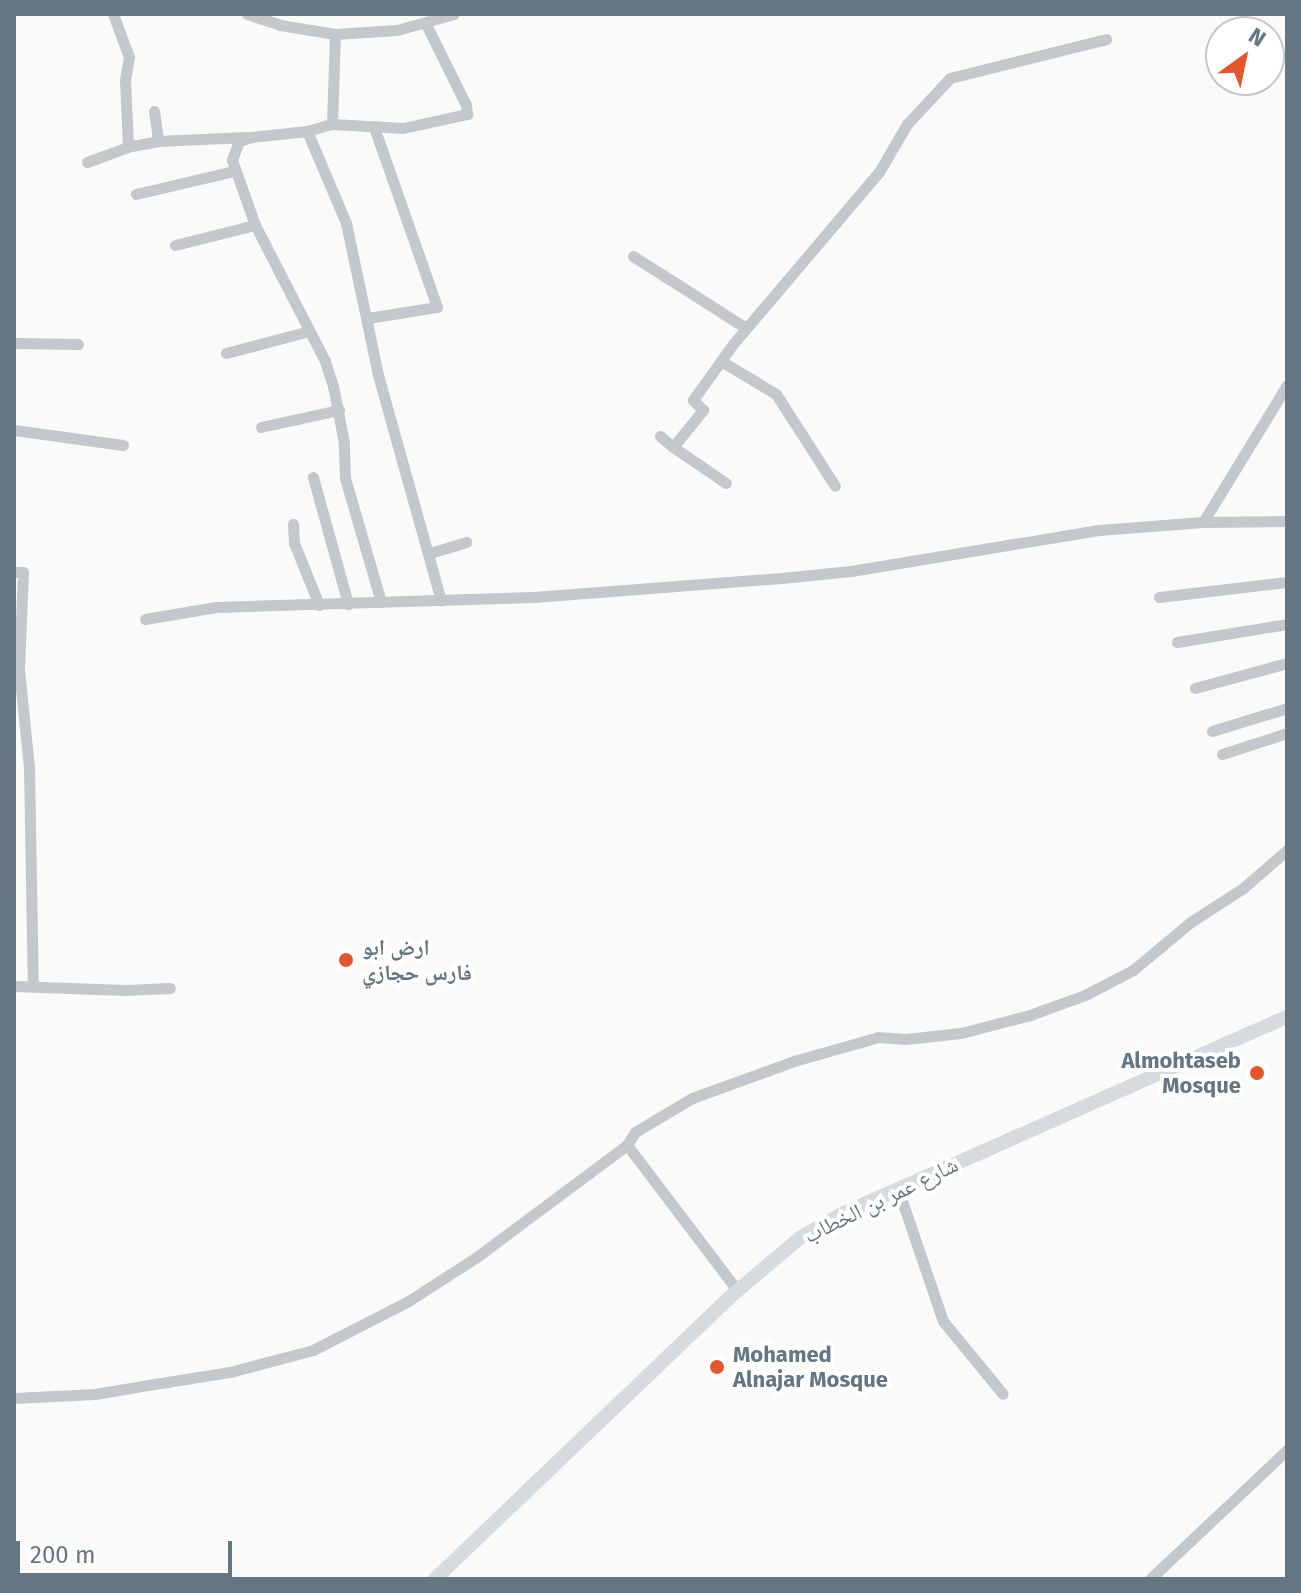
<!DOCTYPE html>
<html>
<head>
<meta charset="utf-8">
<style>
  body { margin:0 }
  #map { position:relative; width:1301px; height:1593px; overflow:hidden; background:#fafaf8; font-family:"Fira Sans","Noto Naskh Arabic",sans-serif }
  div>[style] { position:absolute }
  .minor>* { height:11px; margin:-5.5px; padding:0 5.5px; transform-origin:5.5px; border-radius:5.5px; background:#c3c8cc }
  .major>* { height:14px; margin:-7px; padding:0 7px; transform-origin:7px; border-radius:7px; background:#d6dbdf }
  .dots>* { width:22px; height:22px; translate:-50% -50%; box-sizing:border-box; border:4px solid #fff; border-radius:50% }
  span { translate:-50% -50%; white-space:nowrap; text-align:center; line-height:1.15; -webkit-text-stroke:8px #fff; paint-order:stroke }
  .poi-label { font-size:22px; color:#657683; font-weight:700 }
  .left { translate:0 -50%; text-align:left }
  .right { translate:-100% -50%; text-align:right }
  .street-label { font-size:22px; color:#657683 }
  .frame { position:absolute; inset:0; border:16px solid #657683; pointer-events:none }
  .north { position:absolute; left:1205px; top:16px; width:80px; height:80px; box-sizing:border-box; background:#fff; border:2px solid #c1c8cd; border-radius:50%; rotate:33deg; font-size:22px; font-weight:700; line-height:32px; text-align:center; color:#657683 }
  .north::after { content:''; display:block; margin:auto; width:28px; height:36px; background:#e4572e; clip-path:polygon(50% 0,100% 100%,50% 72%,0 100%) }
  .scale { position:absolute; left:16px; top:1541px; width:216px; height:36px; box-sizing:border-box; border:4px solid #657683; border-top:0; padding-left:10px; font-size:24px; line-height:28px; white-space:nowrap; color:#657683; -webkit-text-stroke:6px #fff; paint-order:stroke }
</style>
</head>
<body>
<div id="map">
  <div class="minor">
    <i style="left:113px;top:14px;width:46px;rotate:69.6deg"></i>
    <i style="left:129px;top:57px;width:23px;rotate:100deg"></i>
    <i style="left:125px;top:80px;width:67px;rotate:87.4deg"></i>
    <i style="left:247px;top:14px;width:35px;rotate:18deg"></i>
    <i style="left:280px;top:25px;width:56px;rotate:9.3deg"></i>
    <i style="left:335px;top:34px;width:62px;rotate:-3.7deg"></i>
    <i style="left:397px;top:30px;width:59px;rotate:-15.7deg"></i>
    <i style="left:154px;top:111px;width:30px;rotate:82deg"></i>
    <i style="left:332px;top:124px;width:90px;rotate:-88.1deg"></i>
    <i style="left:307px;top:131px;width:100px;rotate:67deg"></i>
    <i style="left:346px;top:223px;width:155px;rotate:78.1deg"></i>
    <i style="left:378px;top:375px;width:234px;rotate:74.4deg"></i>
    <i style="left:87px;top:162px;width:47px;rotate:-20deg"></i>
    <i style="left:131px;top:146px;width:27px;rotate:-10deg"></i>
    <i style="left:158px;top:141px;width:89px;rotate:-2.6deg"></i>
    <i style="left:136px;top:194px;width:101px;rotate:-13.2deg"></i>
    <i style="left:175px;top:245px;width:82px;rotate:-14deg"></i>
    <i style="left:633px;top:256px;width:134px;rotate:32.5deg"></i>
    <i style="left:368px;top:318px;width:70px;rotate:-9.1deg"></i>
    <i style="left:437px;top:307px;width:191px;rotate:-109.3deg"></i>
    <i style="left:14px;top:343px;width:64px;rotate:0.9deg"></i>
    <i style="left:226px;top:353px;width:86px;rotate:-14.8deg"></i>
    <i style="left:721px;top:361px;width:64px;rotate:31deg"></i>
    <i style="left:776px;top:394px;width:109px;rotate:57.3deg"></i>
    <i style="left:261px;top:427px;width:80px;rotate:-12.3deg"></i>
    <i style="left:14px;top:430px;width:110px;rotate:7.8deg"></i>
    <i style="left:660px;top:436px;width:17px;rotate:40deg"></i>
    <i style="left:673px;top:447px;width:48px;rotate:-51deg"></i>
    <i style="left:703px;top:410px;width:14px;rotate:-135deg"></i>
    <i style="left:693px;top:400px;width:69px;rotate:-54.5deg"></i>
    <i style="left:733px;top:344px;width:226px;rotate:-49.7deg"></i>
    <i style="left:879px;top:172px;width:56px;rotate:-59.7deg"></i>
    <i style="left:907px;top:124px;width:63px;rotate:-46.9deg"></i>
    <i style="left:950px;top:78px;width:161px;rotate:-14deg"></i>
    <i style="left:673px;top:447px;width:64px;rotate:34.2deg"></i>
    <i style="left:313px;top:477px;width:132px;rotate:74.6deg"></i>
    <i style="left:1203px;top:522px;width:161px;rotate:-58.5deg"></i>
    <i style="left:293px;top:524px;width:19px;rotate:87deg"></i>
    <i style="left:294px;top:543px;width:67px;rotate:68deg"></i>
    <i style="left:430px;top:553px;width:38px;rotate:-17deg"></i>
    <i style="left:14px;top:572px;width:9px"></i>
    <i style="left:23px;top:572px;width:97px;rotate:92.4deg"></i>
    <i style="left:19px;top:669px;width:99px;rotate:84.2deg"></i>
    <i style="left:29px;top:767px;width:219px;rotate:89deg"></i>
    <i style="left:1159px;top:597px;width:129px;rotate:-6.7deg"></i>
    <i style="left:381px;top:602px;width:129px;rotate:-106.2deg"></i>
    <i style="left:345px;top:478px;width:35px;rotate:-92deg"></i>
    <i style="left:344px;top:443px;width:58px;rotate:-100.9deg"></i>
    <i style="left:333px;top:386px;width:26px;rotate:-108deg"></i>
    <i style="left:325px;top:361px;width:153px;rotate:-117.2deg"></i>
    <i style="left:255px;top:225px;width:69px;rotate:-109.5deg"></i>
    <i style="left:232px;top:160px;width:20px;rotate:-70deg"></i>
    <i style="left:239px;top:141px;width:13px;rotate:-18deg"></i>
    <i style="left:251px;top:137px;width:56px;rotate:-6.1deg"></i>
    <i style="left:307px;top:131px;width:26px;rotate:-16deg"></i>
    <i style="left:332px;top:124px;width:71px;rotate:3.2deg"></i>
    <i style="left:403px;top:128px;width:66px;rotate:-12.3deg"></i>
    <i style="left:467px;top:114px;width:9px;rotate:-96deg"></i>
    <i style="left:466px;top:105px;width:90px;rotate:-116.3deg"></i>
    <i style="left:145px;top:619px;width:72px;rotate:-9.6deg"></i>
    <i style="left:216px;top:607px;width:318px;rotate:-1.8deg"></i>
    <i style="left:534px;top:597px;width:249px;rotate:-4.4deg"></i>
    <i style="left:782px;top:578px;width:69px;rotate:-5.8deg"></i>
    <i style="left:851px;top:571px;width:251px;rotate:-9.4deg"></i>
    <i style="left:1099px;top:530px;width:104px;rotate:-4.4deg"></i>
    <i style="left:1203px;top:522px;width:84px;rotate:-0.7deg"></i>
    <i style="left:1177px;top:642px;width:111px;rotate:-9.3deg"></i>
    <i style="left:1195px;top:688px;width:95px;rotate:-15.2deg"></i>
    <i style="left:1212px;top:731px;width:78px;rotate:-17deg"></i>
    <i style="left:1222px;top:754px;width:68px;rotate:-17.9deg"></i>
    <i style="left:14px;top:986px;width:111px;rotate:2.1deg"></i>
    <i style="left:125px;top:990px;width:45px;rotate:-2.5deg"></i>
    <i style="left:627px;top:1145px;width:182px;rotate:52.8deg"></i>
    <i style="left:898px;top:1189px;width:139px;rotate:71.2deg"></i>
    <i style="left:943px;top:1321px;width:94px;rotate:50.6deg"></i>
    <i style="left:14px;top:1398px;width:81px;rotate:-2.8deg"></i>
    <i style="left:95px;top:1394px;width:67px;rotate:-9.5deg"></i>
    <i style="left:161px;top:1383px;width:70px;rotate:-9.1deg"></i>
    <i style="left:230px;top:1372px;width:86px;rotate:-14.8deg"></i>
    <i style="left:313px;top:1350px;width:106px;rotate:-27.1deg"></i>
    <i style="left:407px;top:1302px;width:85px;rotate:-32.9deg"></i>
    <i style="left:478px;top:1256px;width:186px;rotate:-36.7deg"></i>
    <i style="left:627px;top:1145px;width:15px;rotate:-58deg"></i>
    <i style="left:635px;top:1132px;width:66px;rotate:-30.8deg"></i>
    <i style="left:692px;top:1098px;width:109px;rotate:-19.9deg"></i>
    <i style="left:794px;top:1061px;width:87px;rotate:-15.9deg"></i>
    <i style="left:878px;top:1037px;width:28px;rotate:4deg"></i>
    <i style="left:906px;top:1039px;width:55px;rotate:-6.2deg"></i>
    <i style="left:961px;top:1033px;width:71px;rotate:-14.6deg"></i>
    <i style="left:1030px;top:1015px;width:59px;rotate:-20deg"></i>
    <i style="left:1085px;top:995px;width:54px;rotate:-27.5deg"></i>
    <i style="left:1133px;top:970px;width:77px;rotate:-39.7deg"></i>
    <i style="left:1192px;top:921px;width:59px;rotate:-32.6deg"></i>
    <i style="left:1242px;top:889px;width:60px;rotate:-40.9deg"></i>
    <i style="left:1150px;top:1579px;width:188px;rotate:-43.3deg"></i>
  </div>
  <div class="major">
    <i style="left:435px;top:1579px;width:408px;rotate:-43.7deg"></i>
    <i style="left:730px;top:1297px;width:93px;rotate:-40.2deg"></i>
    <i style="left:801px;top:1237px;width:47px;rotate:-29.3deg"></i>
    <i style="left:842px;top:1214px;width:487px;rotate:-23.9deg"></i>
  </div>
  <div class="dots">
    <i style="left:346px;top:960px;background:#e4572e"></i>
    <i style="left:1257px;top:1073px;background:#e4572e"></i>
    <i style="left:717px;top:1367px;background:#e4572e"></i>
  </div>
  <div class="poi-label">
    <span class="left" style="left:362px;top:960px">ارض ابو<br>فارس حجازي</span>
    <span class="right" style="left:1241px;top:1073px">Almohtaseb<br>Mosque</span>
    <span class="left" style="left:733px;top:1367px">Mohamed<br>Alnajar Mosque</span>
  </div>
  <div class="street-label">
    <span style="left:881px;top:1200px;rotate:-26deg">شارع عمر بن الخطاب</span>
  </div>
  <div class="frame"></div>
  <div class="north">N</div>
  <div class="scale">200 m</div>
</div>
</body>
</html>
